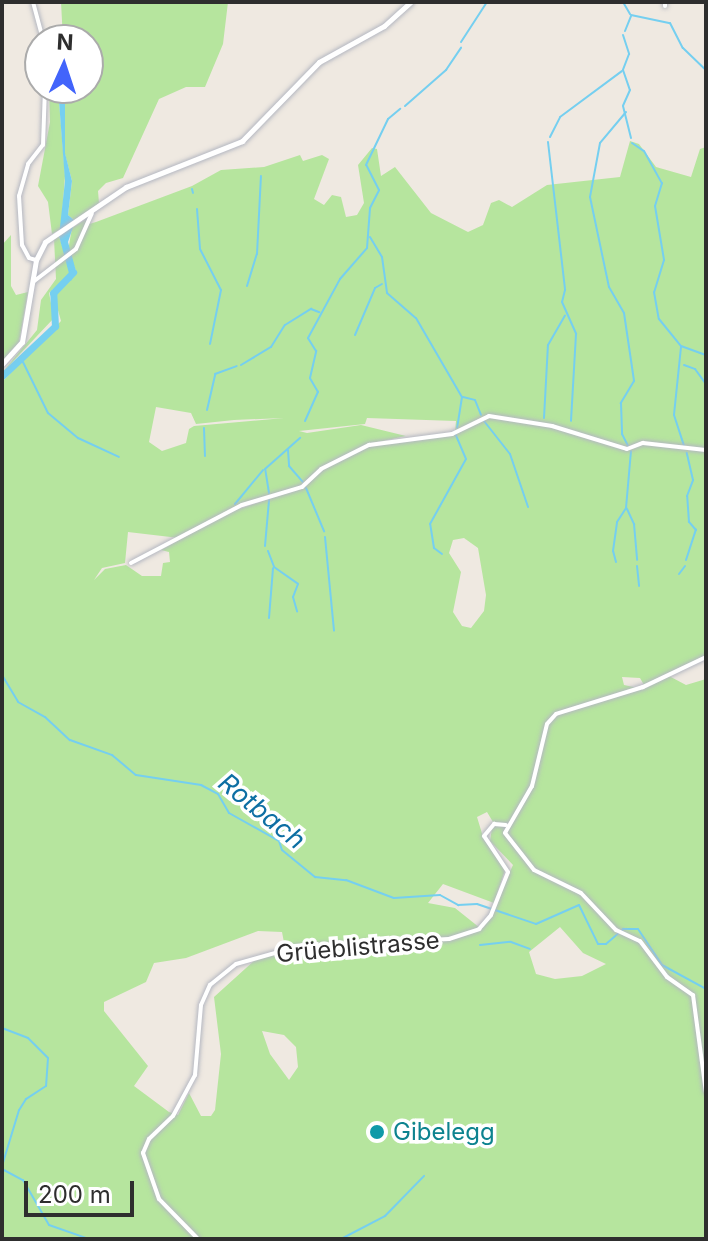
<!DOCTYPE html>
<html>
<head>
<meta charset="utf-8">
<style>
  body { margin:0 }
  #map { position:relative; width:708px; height:1241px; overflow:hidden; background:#efe9e1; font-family:Inter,sans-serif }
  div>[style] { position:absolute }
  .green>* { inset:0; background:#b6e59e }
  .water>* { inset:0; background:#75cff0 }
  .stream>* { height:2px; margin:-1px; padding:0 1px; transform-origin:1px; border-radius:1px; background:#75cff0 }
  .river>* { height:7px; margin:-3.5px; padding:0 3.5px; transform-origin:3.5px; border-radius:3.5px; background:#75cff0 }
  .roads { filter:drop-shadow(0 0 2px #b4b7c1) drop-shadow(0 0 2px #b4b7c1) }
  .minor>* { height:4px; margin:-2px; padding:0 2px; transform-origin:2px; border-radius:2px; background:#fff }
  .tertiary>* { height:5px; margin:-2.5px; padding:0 2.5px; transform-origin:2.5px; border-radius:2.5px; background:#fff }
  .dots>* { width:22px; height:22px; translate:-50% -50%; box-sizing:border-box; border:4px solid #fff; border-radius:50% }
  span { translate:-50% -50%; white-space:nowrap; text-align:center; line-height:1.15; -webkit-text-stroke:7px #fff; paint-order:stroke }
  .street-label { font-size:24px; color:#2e2e2e }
  .culture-label { font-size:24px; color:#0d838f }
  .left { translate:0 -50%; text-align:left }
  .water-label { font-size:26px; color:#0d6fa3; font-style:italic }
  .frame { position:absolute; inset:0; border:4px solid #2e2e2e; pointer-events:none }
  .north { position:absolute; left:24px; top:24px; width:80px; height:80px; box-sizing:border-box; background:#fff; border:2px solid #ababab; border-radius:50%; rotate:3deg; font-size:22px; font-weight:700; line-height:32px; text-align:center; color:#2e2e2e }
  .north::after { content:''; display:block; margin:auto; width:28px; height:36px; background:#4264fb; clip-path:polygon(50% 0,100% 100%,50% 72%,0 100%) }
  .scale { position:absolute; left:24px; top:1181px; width:110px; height:36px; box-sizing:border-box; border:4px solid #2e2e2e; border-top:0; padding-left:10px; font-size:24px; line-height:28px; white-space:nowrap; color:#2e2e2e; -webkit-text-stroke:6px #fff; paint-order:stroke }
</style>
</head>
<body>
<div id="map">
  <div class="green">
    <i style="clip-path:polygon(61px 2px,228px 2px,223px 44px,205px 87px,186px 87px,159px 99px,123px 178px,106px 183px,98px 191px,99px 203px,75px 221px,68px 215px,72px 181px,65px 154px,65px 88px,88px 88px,88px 40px,63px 40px)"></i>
    <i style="clip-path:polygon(49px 88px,58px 88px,65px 176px,61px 229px,52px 234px,48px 202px,38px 186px,50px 122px)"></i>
    <i style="clip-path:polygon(evenodd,630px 141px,639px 144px,656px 167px,691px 177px,700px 149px,706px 147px,706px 656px,644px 685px,640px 678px,622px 677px,624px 685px,638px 688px,608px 697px,643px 688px,669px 676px,686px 685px,706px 679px,706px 1239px,2px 1239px,2px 382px,61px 321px,54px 296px,76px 271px,68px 251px,72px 228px,88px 218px,89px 224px,96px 222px,192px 186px,221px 170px,264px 167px,300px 155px,303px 161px,322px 155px,329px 159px,314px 199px,324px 205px,332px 195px,341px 197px,346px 217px,357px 215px,364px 203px,358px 165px,372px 148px,377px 149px,381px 176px,395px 167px,431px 213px,468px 232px,483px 225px,491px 203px,499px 200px,512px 207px,547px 185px,620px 177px,630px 141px,156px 407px,191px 413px,196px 424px,234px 420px,284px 418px,194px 426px,189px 429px,186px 443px,162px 451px,149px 442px,156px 407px,630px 141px,367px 418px,456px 421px,455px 432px,371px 445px,323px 468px,302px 488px,230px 512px,161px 550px,169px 552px,170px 562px,163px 563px,161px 576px,142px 576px,126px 565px,105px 569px,94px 580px,102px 568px,125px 563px,128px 532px,179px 538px,236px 507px,301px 486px,318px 470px,368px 444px,406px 436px,361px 425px,307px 433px,299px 431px,365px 424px,367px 418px,630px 141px,464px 538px,478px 548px,486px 595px,484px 611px,471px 628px,462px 626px,453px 612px,461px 572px,449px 553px,453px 540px,464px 538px,630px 141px,487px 812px,493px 822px,490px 841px,513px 865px,484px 927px,471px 934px,453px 939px,339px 946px,370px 939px,377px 943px,452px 938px,480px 928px,455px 908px,428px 903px,443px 884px,494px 903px,506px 867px,484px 840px,477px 817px,487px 812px,630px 141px,560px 927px,583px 953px,606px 964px,582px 976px,555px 979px,536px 974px,529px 952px,560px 927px,630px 141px,258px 931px,282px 932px,286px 953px,257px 958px,214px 997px,221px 1054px,215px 1110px,211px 1116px,201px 1116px,189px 1093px,178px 1115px,169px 1112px,134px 1086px,148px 1066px,104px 1011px,104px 1002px,146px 982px,154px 963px,186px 958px,258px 931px,630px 141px,262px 1031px,284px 1035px,296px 1047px,298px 1067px,289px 1080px,270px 1054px,262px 1031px)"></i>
    <i style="clip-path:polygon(11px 235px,11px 286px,16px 295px,28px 292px,19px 342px,2px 361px,2px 245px)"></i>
    <i style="clip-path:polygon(59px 236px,71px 273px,49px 293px,54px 318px,2px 373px,37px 330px,41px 300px,56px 279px,54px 239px)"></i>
  </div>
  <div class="water">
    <i style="clip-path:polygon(58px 88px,65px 88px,65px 153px,72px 181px,68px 215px,75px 221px,68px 242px,76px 271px,71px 281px,59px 236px,65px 181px)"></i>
  </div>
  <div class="stream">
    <i style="left:623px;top:2px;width:14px;rotate:60deg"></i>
    <i style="left:631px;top:15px;width:40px;rotate:12deg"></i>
    <i style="left:670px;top:23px;width:28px;rotate:63deg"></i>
    <i style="left:683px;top:48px;width:32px;rotate:44deg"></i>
    <i style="left:625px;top:31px;width:16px;rotate:-68deg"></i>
    <i style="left:623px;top:35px;width:20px;rotate:72deg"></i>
    <i style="left:629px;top:54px;width:17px;rotate:111deg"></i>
    <i style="left:623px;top:70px;width:21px;rotate:71deg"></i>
    <i style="left:630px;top:90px;width:17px;rotate:114deg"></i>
    <i style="left:623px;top:106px;width:33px;rotate:76deg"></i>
    <i style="left:461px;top:42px;width:48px;rotate:-57deg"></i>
    <i style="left:405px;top:106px;width:55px;rotate:-41.3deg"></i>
    <i style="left:446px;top:70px;width:27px;rotate:-56deg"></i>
    <i style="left:626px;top:112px;width:40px;rotate:130deg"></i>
    <i style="left:600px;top:143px;width:55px;rotate:100.5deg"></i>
    <i style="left:590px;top:197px;width:92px;rotate:78.1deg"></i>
    <i style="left:609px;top:287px;width:30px;rotate:60deg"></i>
    <i style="left:624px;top:313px;width:69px;rotate:81.6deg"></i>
    <i style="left:634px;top:381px;width:26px;rotate:121deg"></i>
    <i style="left:621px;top:403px;width:31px;rotate:88deg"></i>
    <i style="left:622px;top:434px;width:13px;rotate:63deg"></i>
    <i style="left:550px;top:137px;width:22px;rotate:-63deg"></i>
    <i style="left:560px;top:117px;width:77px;rotate:-36.6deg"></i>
    <i style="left:548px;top:142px;width:149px;rotate:83.4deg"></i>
    <i style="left:565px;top:290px;width:12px;rotate:104deg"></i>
    <i style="left:562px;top:302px;width:35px;rotate:66deg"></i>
    <i style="left:576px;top:334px;width:87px;rotate:93.3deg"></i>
    <i style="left:632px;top:143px;width:14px;rotate:34deg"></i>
    <i style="left:644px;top:151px;width:37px;rotate:61deg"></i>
    <i style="left:662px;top:183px;width:24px;rotate:107deg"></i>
    <i style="left:655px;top:206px;width:55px;rotate:80.5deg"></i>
    <i style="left:664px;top:260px;width:34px;rotate:107deg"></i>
    <i style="left:654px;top:292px;width:27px;rotate:80deg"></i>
    <i style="left:659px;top:319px;width:35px;rotate:51deg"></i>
    <i style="left:681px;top:346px;width:27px;rotate:20deg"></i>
    <i style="left:192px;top:189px;width:4px;rotate:76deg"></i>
    <i style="left:197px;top:209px;width:40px;rotate:85.7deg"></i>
    <i style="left:200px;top:249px;width:46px;rotate:62.9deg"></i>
    <i style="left:221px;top:290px;width:55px;rotate:101.5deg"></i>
    <i style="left:370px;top:237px;width:23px;rotate:59deg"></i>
    <i style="left:382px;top:257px;width:36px;rotate:82deg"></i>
    <i style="left:387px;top:293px;width:38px;rotate:41deg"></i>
    <i style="left:416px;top:318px;width:91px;rotate:59.8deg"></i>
    <i style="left:462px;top:397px;width:31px;rotate:99deg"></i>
    <i style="left:247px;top:286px;width:34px;rotate:-73deg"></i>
    <i style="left:257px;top:254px;width:78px;rotate:-87.1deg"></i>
    <i style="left:355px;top:335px;width:51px;rotate:-66.9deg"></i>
    <i style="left:375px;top:288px;width:8px;rotate:-30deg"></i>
    <i style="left:681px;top:347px;width:68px;rotate:95.9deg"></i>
    <i style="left:674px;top:415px;width:33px;rotate:72deg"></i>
    <i style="left:21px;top:358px;width:61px;rotate:63.9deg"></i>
    <i style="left:48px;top:413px;width:39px;rotate:40deg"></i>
    <i style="left:78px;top:438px;width:45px;rotate:24.9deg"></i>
    <i style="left:241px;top:365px;width:35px;rotate:-31deg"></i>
    <i style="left:271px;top:347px;width:26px;rotate:-58deg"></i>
    <i style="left:285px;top:325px;width:31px;rotate:-32deg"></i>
    <i style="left:311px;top:309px;width:9px;rotate:21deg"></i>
    <i style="left:684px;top:365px;width:12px;rotate:20deg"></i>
    <i style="left:695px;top:369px;width:19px;rotate:54deg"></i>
    <i style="left:463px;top:397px;width:12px;rotate:14deg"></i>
    <i style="left:475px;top:400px;width:16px;rotate:68deg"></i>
    <i style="left:207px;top:410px;width:37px;rotate:-77deg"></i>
    <i style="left:215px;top:374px;width:23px;rotate:-20deg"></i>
    <i style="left:544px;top:418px;width:73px;rotate:-86.9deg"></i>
    <i style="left:548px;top:345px;width:34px;rotate:-60deg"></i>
    <i style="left:305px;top:421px;width:32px;rotate:-66deg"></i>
    <i style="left:318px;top:392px;width:16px;rotate:-120deg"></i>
    <i style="left:310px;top:378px;width:28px;rotate:-77deg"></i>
    <i style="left:316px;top:351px;width:15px;rotate:-122deg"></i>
    <i style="left:308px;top:338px;width:67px;rotate:-61.5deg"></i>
    <i style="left:340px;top:279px;width:41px;rotate:-48.9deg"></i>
    <i style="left:367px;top:248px;width:40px;rotate:-85.7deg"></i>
    <i style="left:370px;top:208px;width:20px;rotate:-63deg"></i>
    <i style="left:379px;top:190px;width:28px;rotate:-117deg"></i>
    <i style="left:366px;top:165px;width:51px;rotate:-64.4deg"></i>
    <i style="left:388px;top:119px;width:16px;rotate:-40deg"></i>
    <i style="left:484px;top:421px;width:42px;rotate:51.8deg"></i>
    <i style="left:510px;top:454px;width:56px;rotate:71.2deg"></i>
    <i style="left:204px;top:428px;width:28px;rotate:88deg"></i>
    <i style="left:288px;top:450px;width:16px;rotate:86deg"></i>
    <i style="left:289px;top:466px;width:21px;rotate:49deg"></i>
    <i style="left:306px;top:488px;width:47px;rotate:67.3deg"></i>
    <i style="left:269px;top:493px;width:24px;rotate:-99deg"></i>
    <i style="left:265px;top:469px;width:47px;rotate:-41.5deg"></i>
    <i style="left:235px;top:504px;width:44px;rotate:-50.5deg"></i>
    <i style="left:627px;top:509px;width:17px;rotate:65deg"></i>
    <i style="left:634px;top:524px;width:36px;rotate:85deg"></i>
    <i style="left:325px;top:537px;width:94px;rotate:84.5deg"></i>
    <i style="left:265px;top:546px;width:46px;rotate:-85deg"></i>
    <i style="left:268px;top:551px;width:17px;rotate:69deg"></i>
    <i style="left:274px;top:567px;width:29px;rotate:35deg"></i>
    <i style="left:298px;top:584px;width:14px;rotate:111deg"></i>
    <i style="left:293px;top:597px;width:15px;rotate:74deg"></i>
    <i style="left:442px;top:554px;width:10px;rotate:-143deg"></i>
    <i style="left:434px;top:548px;width:24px;rotate:-99deg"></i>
    <i style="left:430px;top:524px;width:74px;rotate:-61deg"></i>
    <i style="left:466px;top:459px;width:26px;rotate:-113deg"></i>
    <i style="left:686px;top:560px;width:32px;rotate:-72deg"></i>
    <i style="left:696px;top:530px;width:11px;rotate:-131deg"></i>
    <i style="left:689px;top:522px;width:26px;rotate:-94deg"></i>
    <i style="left:687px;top:496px;width:17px;rotate:-69deg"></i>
    <i style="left:693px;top:480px;width:28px;rotate:-103deg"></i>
    <i style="left:616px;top:562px;width:11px;rotate:-105deg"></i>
    <i style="left:613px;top:551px;width:29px;rotate:-82deg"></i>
    <i style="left:617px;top:522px;width:17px;rotate:-57deg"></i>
    <i style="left:626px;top:508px;width:57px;rotate:-85deg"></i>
    <i style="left:637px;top:566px;width:20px;rotate:84deg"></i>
    <i style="left:679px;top:574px;width:10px;rotate:-53deg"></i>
    <i style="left:269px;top:618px;width:50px;rotate:-85.4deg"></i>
    <i style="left:2px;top:675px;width:31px;rotate:59deg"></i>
    <i style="left:18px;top:702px;width:31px;rotate:29deg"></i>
    <i style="left:45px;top:717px;width:34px;rotate:43deg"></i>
    <i style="left:70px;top:740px;width:45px;rotate:19.7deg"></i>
    <i style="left:112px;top:755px;width:31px;rotate:40deg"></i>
    <i style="left:136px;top:775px;width:66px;rotate:8.7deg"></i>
    <i style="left:201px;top:785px;width:19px;rotate:28deg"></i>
    <i style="left:218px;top:794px;width:22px;rotate:60deg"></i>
    <i style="left:229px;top:813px;width:57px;rotate:29.2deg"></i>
    <i style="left:279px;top:841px;width:9px;rotate:72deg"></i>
    <i style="left:282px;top:850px;width:43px;rotate:39.3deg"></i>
    <i style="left:315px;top:877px;width:31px;rotate:6deg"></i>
    <i style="left:346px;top:880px;width:51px;rotate:20.6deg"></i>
    <i style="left:394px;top:898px;width:46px;rotate:-3.7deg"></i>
    <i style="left:440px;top:895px;width:21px;rotate:29deg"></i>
    <i style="left:458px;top:905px;width:19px;rotate:-3deg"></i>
    <i style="left:477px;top:904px;width:62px;rotate:18.7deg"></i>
    <i style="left:536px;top:924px;width:47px;rotate:-23.8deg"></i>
    <i style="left:579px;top:905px;width:43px;rotate:64deg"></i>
    <i style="left:598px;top:944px;width:8px"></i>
    <i style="left:606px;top:944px;width:23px;rotate:-41deg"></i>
    <i style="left:623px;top:929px;width:15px"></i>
    <i style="left:638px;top:929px;width:43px;rotate:56.3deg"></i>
    <i style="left:662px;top:965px;width:50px;rotate:28.6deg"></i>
    <i style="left:480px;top:945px;width:31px;rotate:-6deg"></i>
    <i style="left:511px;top:942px;width:20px;rotate:20deg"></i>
    <i style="left:2px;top:1028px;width:28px;rotate:21deg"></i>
    <i style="left:28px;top:1038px;width:28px;rotate:45deg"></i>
    <i style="left:48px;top:1058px;width:28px;rotate:94deg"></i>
    <i style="left:46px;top:1086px;width:24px;rotate:147deg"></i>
    <i style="left:26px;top:1099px;width:13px;rotate:122deg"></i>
    <i style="left:19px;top:1110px;width:59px;rotate:106.9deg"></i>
    <i style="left:2px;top:1169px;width:24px;rotate:28deg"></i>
    <i style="left:23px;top:1180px;width:52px;rotate:60deg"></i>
    <i style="left:49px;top:1225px;width:42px;rotate:19.3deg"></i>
    <i style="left:341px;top:1239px;width:50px;rotate:-27.6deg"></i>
    <i style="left:385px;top:1216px;width:56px;rotate:-45.7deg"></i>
  </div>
  <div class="river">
    <i style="left:2px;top:376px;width:73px;rotate:-43.3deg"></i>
    <i style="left:55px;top:326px;width:33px;rotate:-93deg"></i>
    <i style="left:53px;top:293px;width:29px;rotate:-46deg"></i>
  </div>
  <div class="roads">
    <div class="minor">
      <i style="left:33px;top:2px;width:39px;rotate:75deg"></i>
      <i style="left:665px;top:2px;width:4px;rotate:90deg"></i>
      <i style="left:36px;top:260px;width:7px;rotate:-164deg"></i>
      <i style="left:29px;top:258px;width:15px;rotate:-118deg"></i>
      <i style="left:22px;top:245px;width:49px;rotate:-93.5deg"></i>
      <i style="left:19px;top:196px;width:33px;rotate:-74deg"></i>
      <i style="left:28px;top:164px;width:24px;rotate:-52deg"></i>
      <i style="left:43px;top:145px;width:57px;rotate:-88deg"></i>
      <i style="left:33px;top:282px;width:54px;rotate:-37.5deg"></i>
      <i style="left:76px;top:249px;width:39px;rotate:-66deg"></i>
      <i style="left:131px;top:563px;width:125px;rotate:-27.6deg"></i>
      <i style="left:242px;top:505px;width:63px;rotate:-16.7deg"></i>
      <i style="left:302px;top:487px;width:26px;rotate:-43deg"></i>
      <i style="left:321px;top:469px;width:54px;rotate:-26.6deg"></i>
      <i style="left:369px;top:445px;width:84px;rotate:-7.5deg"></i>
      <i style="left:452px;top:434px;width:41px;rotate:-25.9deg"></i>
      <i style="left:489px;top:416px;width:64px;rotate:9deg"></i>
      <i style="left:552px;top:426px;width:78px;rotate:17deg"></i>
      <i style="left:627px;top:449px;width:17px;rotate:-21deg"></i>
      <i style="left:643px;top:443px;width:63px;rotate:6.3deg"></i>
      <i style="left:706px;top:657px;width:70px;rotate:154.5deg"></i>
      <i style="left:643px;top:687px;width:91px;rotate:162.8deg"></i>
      <i style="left:556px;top:714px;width:13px;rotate:132deg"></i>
      <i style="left:547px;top:724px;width:64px;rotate:103.6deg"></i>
      <i style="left:532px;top:786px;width:54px;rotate:119.9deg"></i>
      <i style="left:505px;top:833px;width:47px;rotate:51.9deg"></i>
      <i style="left:534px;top:870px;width:52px;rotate:26.1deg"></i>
      <i style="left:581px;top:893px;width:51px;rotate:46.6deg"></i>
      <i style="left:616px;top:930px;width:26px;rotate:25deg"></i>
      <i style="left:640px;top:941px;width:45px;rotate:53.1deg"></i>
      <i style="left:667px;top:977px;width:32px;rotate:35deg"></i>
      <i style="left:693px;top:995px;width:98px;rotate:82.4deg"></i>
      <i style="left:198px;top:1239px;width:56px;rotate:-134.3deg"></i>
      <i style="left:159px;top:1199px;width:49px;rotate:-109.2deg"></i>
      <i style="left:143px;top:1153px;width:15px;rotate:-67deg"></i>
      <i style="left:149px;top:1139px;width:33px;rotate:-44deg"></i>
      <i style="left:173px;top:1116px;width:47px;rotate:-61.8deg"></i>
      <i style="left:195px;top:1075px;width:70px;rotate:-85.1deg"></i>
      <i style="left:201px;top:1005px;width:22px;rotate:-66deg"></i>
      <i style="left:210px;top:985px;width:33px;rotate:-39deg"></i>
      <i style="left:236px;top:964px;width:62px;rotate:-15.8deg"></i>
      <i style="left:296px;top:947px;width:153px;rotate:-3deg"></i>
      <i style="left:449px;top:939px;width:32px;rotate:-18deg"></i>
      <i style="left:479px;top:929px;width:18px;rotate:-49deg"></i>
      <i style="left:491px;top:915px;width:46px;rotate:-68.4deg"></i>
      <i style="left:508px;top:872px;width:43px;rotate:-123.7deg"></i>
      <i style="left:484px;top:836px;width:16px;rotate:-50deg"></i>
      <i style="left:494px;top:824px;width:12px;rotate:5deg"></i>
    </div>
    <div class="tertiary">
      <i style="left:2px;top:364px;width:30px;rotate:-48deg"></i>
      <i style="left:22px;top:342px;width:83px;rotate:-80.3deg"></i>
      <i style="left:36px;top:260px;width:20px;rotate:-63deg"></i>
      <i style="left:45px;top:242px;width:98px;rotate:-34.2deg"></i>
      <i style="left:126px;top:187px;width:125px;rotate:-21.6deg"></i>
      <i style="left:242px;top:141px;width:110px;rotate:-45.7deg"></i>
      <i style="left:319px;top:62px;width:74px;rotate:-29deg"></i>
      <i style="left:384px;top:26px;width:36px;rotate:-42deg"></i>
    </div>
  </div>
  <div class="dots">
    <i style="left:377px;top:1132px;background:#0f9aa8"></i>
  </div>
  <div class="street-label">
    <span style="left:358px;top:947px;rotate:-5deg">Grüeblistrasse</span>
  </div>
  <div class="culture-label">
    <span class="left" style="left:393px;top:1132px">Gibelegg</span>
  </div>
  <div class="water-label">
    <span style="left:262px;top:811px;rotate:39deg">Rotbach</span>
  </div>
  <div class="frame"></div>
  <div class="north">N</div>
  <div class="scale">200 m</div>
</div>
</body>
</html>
